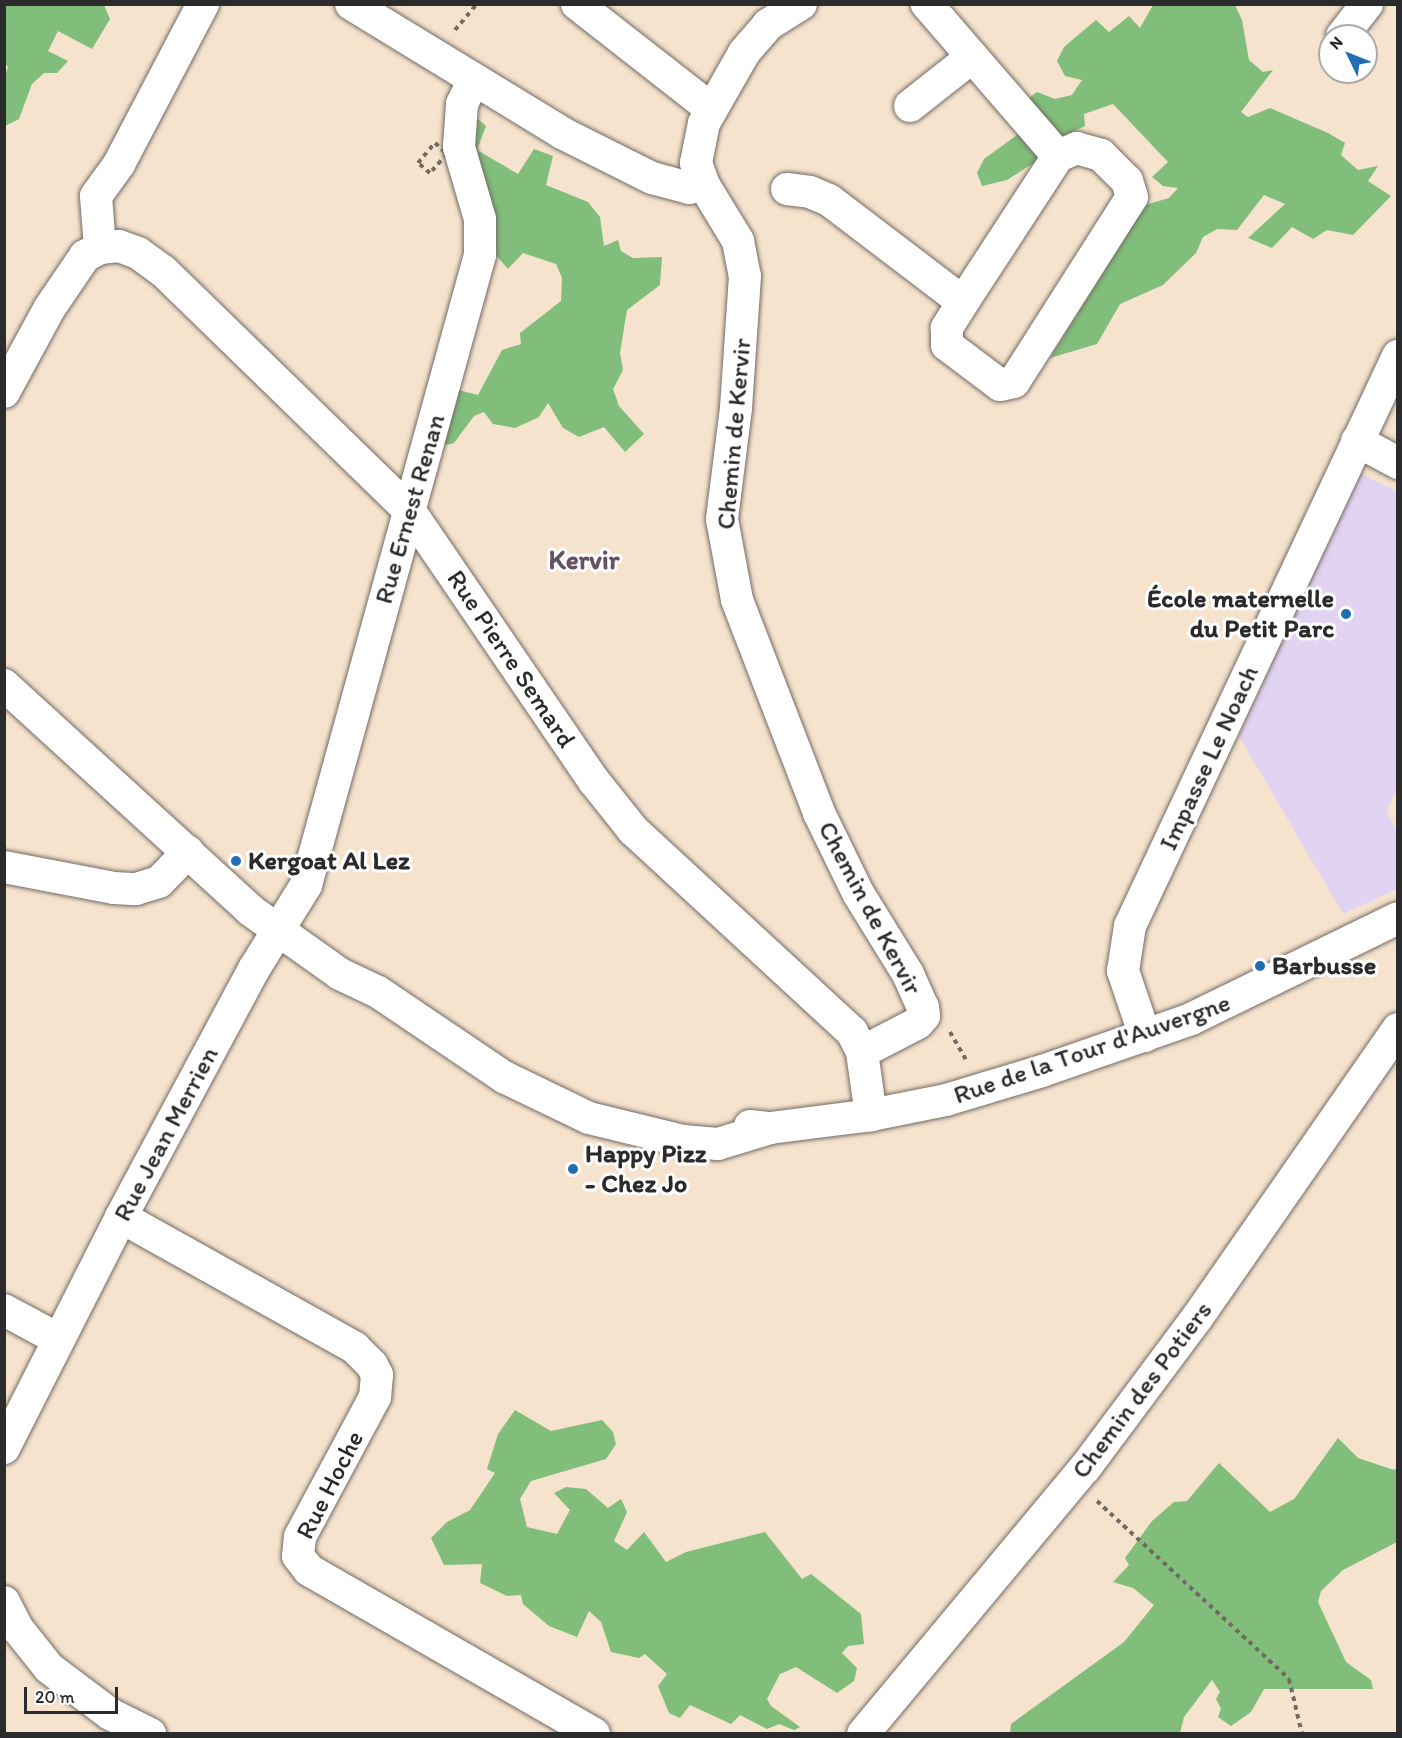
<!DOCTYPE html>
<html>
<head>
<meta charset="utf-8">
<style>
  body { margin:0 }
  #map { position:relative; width:1402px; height:1738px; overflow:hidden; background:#f6e3cd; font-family:Itim,sans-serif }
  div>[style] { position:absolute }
  .built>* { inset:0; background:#e3d3f2 }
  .forest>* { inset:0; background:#81bd7b }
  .path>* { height:4px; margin-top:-2px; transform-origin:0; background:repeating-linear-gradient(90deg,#726b64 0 4.5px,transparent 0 9px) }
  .roads { filter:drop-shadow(0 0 2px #726b64) drop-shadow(0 0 2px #726b64) }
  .minor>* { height:32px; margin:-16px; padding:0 16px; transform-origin:16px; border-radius:16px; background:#fff }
  .dots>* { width:16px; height:16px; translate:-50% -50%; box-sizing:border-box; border:3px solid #fff; border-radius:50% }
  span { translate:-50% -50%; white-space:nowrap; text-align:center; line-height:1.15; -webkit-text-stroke:6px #fff; paint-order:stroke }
  .street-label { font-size:26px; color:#2b2b2b }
  .poi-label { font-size:26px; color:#2b2b2b; font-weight:700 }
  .right { translate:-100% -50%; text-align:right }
  .left { translate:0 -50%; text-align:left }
  .neighbourhood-label { font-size:27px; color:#635262; font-weight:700 }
  .frame { position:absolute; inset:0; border:6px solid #2b2b2b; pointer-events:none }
  .north { position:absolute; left:1318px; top:24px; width:60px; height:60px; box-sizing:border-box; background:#fff; border:2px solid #aaa; border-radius:50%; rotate:313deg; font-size:16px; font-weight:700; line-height:24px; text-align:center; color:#2b2b2b }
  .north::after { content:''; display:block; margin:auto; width:21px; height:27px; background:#1f6fb2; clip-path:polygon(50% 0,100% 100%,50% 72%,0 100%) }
  .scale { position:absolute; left:24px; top:1687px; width:94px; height:27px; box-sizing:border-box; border:3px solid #2b2b2b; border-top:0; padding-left:8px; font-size:18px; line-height:21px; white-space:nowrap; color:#2b2b2b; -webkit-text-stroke:4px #fff; paint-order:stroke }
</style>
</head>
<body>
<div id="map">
  <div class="built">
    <i style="clip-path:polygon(1360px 473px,1397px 491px,1398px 785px,1387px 811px,1397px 833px,1397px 889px,1343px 914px,1239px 736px)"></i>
  </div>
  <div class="forest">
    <i style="clip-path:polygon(5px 4px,104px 5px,110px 19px,92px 49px,58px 31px,48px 51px,68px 61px,57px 73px,44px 73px,32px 84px,19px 119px,5px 126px,5px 75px,8px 67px,5px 63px)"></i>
    <i style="clip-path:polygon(1153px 5px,1235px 5px,1242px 20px,1249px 60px,1263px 72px,1273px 70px,1241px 112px,1248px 117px,1270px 108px,1328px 133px,1345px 143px,1341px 155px,1358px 170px,1378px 166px,1368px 181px,1391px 196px,1353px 235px,1327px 230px,1313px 239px,1292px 227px,1272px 248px,1248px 238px,1285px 204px,1264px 195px,1237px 230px,1217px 229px,1203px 237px,1196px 253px,1163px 285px,1120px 304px,1097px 344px,1050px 358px,1145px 205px,1169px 198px,1178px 188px,1163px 186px,1152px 177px,1168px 162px,1113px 104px,1084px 114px,1085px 126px,1063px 136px,1037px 161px,1007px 180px,982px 186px,977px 173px,984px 159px,1017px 135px,1009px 116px,1019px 105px,1037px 92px,1055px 99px,1072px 95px,1082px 80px,1065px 76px,1057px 61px,1064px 47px,1096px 20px,1109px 32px,1129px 16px,1140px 28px)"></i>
    <i style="clip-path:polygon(473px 115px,486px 126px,477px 150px,518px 174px,534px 149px,553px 156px,546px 185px,588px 202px,600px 217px,604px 246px,618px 240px,621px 251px,633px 258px,662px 257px,660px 285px,627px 310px,625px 322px,620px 353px,623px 370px,613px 389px,619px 406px,644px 434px,625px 452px,604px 427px,579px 437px,563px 428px,548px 403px,539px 417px,515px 428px,493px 424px,484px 412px,474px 416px,454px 443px,441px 446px,458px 390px,478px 395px,502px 350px,521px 344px,520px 333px,561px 301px,562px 278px,556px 264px,523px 253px,508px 269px,488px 246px,478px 198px)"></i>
    <i style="clip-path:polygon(515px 1410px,551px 1431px,602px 1420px,613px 1432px,616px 1444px,606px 1459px,531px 1481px,520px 1499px,527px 1527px,557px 1534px,570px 1510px,554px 1493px,566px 1487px,586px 1489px,608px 1508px,621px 1499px,627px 1512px,614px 1541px,627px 1550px,644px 1532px,666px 1562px,686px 1552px,765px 1532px,802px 1579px,811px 1574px,861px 1614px,864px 1644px,848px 1646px,842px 1653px,857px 1668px,854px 1681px,837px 1693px,796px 1667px,780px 1674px,767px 1699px,771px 1706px,800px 1727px,794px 1730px,779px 1724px,767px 1729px,740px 1715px,731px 1724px,690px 1705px,680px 1718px,669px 1713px,658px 1686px,667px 1674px,645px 1654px,639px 1658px,611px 1652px,601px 1622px,589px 1611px,577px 1637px,549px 1626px,523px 1604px,521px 1595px,507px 1596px,480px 1583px,482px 1564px,444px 1565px,431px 1538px,447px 1522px,470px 1510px,495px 1473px,487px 1469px,498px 1434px)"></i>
    <i style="clip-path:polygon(1338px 1438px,1358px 1458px,1394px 1470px,1397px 1467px,1397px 1542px,1343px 1570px,1321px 1591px,1318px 1602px,1346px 1662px,1371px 1680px,1373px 1689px,1264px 1689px,1251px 1712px,1231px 1726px,1218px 1717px,1221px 1709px,1216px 1699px,1220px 1692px,1212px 1680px,1184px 1717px,1180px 1733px,1010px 1733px,1011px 1724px,1124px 1642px,1154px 1605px,1133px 1588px,1113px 1582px,1129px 1565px,1125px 1558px,1152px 1521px,1174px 1502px,1187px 1501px,1219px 1463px,1270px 1512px,1294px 1499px)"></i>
  </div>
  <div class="path">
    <i style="left:455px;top:30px;width:34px;rotate:-50deg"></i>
    <i style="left:435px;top:143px;width:16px;rotate:43deg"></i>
    <i style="left:447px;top:154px;width:25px;rotate:132deg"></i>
    <i style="left:430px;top:173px;width:16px;rotate:-140deg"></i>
    <i style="left:418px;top:163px;width:26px;rotate:-50deg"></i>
    <i style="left:950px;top:1032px;width:34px;rotate:60deg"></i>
    <i style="left:1097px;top:1501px;width:262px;rotate:42.8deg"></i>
    <i style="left:1289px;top:1679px;width:57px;rotate:76.7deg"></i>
  </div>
  <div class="roads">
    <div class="minor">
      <i style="left:351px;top:4px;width:247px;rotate:31.4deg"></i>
      <i style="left:562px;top:133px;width:101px;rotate:26.6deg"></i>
      <i style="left:652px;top:178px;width:38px;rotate:15deg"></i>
      <i style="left:689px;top:188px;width:15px;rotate:-11deg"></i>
      <i style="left:577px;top:4px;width:169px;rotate:38deg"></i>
      <i style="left:801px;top:4px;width:39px;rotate:148deg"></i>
      <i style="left:768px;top:25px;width:37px;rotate:131deg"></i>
      <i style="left:744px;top:53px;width:81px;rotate:119.7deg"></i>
      <i style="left:704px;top:123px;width:41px;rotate:101.3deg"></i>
      <i style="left:696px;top:163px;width:23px;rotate:70deg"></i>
      <i style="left:704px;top:185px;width:66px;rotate:58.7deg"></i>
      <i style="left:738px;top:241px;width:36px;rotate:79deg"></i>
      <i style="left:745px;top:276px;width:132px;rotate:93.9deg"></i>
      <i style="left:736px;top:408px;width:112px;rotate:97.2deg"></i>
      <i style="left:722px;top:519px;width:82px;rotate:79.5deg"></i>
      <i style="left:737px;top:600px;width:228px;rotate:68.9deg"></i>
      <i style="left:819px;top:813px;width:89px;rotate:64deg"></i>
      <i style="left:858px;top:893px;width:95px;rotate:58.3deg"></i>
      <i style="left:908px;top:974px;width:36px;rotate:66deg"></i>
      <i style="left:923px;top:1007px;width:9px;rotate:84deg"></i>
      <i style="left:924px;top:1016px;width:9px;rotate:131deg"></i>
      <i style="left:918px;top:1023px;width:63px;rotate:152.6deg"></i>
      <i style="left:1342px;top:36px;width:41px;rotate:-52deg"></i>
      <i style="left:910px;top:106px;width:79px;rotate:-38.3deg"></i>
      <i style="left:787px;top:189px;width:23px;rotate:7deg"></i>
      <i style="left:810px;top:192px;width:21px;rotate:23deg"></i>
      <i style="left:829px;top:200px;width:168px;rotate:37.3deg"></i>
      <i style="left:963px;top:302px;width:174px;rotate:-56.9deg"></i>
      <i style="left:1058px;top:156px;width:201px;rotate:-130.8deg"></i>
      <i style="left:100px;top:248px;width:52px;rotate:-94.4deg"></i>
      <i style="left:96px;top:196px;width:39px;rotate:-54deg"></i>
      <i style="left:119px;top:164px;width:181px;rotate:-62.3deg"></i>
      <i style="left:963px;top:302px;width:31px;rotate:122deg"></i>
      <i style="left:947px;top:328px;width:17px;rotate:90deg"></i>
      <i style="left:947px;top:345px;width:66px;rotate:37deg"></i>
      <i style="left:1000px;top:385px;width:14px;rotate:-12deg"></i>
      <i style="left:1014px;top:382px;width:219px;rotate:-57.5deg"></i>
      <i style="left:1132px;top:197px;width:17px;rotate:-107deg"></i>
      <i style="left:1127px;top:181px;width:37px;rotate:-135deg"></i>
      <i style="left:1101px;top:155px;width:25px;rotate:-164deg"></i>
      <i style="left:1077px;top:148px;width:21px;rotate:157deg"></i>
      <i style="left:4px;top:392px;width:94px;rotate:-61.5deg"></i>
      <i style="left:49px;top:309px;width:64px;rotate:-55.8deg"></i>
      <i style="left:85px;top:256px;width:17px;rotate:-28deg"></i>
      <i style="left:100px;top:248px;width:19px;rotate:-6deg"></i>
      <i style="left:119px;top:246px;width:20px;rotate:20deg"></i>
      <i style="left:138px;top:253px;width:31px;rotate:36deg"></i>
      <i style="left:163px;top:271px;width:343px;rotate:44.2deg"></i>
      <i style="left:409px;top:510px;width:328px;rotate:55.7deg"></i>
      <i style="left:594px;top:781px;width:63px;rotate:51.5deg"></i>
      <i style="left:633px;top:830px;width:298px;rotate:42.7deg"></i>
      <i style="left:852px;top:1032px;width:22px;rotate:63deg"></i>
      <i style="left:862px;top:1052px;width:64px;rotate:81.9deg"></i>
      <i style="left:1357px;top:441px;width:47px;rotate:28.2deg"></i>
      <i style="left:4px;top:685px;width:333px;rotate:42.4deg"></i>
      <i style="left:250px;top:910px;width:110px;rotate:35.4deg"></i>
      <i style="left:340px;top:974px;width:42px;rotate:25.3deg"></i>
      <i style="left:378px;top:992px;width:152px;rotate:34deg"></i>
      <i style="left:504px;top:1077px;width:94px;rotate:25.8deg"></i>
      <i style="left:589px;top:1118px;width:97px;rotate:13.7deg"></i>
      <i style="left:683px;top:1141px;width:35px;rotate:5deg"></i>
      <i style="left:718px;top:1144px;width:54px;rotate:-17.1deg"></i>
      <i style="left:4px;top:867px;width:112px;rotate:10.8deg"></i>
      <i style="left:114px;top:888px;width:22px;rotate:3deg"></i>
      <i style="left:136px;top:889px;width:24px;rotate:-17deg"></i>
      <i style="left:159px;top:882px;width:42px;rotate:-46deg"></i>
      <i style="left:1145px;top:1036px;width:69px;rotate:-108.7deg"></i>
      <i style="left:1123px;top:971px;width:46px;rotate:-81.2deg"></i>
      <i style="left:1130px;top:926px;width:630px;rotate:-64.82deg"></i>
      <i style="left:750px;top:1126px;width:20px;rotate:6deg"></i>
      <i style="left:770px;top:1128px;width:102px;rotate:-7.3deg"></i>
      <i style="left:871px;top:1115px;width:76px;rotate:-11.3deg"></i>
      <i style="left:946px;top:1100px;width:100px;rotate:-16.8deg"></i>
      <i style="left:1042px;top:1071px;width:158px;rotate:-19.2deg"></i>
      <i style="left:1191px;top:1019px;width:230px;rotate:-26deg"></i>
      <i style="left:121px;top:1217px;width:268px;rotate:29.2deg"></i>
      <i style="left:355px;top:1348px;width:24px;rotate:45deg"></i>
      <i style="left:372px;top:1365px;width:11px;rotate:63deg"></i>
      <i style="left:377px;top:1375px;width:22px;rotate:95deg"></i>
      <i style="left:375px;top:1397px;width:159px;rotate:118.2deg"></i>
      <i style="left:300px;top:1537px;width:19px;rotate:96deg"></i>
      <i style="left:298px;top:1556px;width:18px;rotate:52deg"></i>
      <i style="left:309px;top:1570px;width:329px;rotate:29.9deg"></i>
      <i style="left:4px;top:1310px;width:61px;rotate:28.2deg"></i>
      <i style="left:4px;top:1448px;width:259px;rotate:-63.1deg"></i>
      <i style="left:121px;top:1217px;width:281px;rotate:-61.8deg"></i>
      <i style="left:254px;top:969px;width:99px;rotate:-58.2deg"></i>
      <i style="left:306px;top:885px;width:654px;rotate:-74.56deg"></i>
      <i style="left:480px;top:255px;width:36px;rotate:-90deg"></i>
      <i style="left:480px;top:219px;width:75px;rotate:-106.3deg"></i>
      <i style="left:459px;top:147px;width:43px;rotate:-86deg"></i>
      <i style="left:462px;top:104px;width:25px;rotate:-64deg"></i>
      <i style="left:4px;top:1602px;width:30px;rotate:63deg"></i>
      <i style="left:18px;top:1629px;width:50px;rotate:51.5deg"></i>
      <i style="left:49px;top:1668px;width:76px;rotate:37deg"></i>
      <i style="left:110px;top:1714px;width:45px;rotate:26.6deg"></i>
      <i style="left:863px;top:1734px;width:346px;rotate:-50.2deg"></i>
      <i style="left:1085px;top:1468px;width:187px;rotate:-53.3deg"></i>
      <i style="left:1197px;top:1318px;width:352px;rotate:-55.2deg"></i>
    </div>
  </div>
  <div class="dots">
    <i style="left:1346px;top:614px;background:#1f6fb2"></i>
    <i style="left:236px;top:861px;background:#1f6fb2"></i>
    <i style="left:1260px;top:966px;background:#1f6fb2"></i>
    <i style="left:573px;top:1169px;background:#1f6fb2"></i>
  </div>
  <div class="street-label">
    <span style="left:734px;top:434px;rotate:-85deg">Chemin de Kervir</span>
    <span style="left:410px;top:509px;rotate:-74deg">Rue Ernest Renan</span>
    <span style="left:511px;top:659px;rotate:56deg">Rue Pierre Semard</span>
    <span style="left:1209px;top:758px;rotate:-65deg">Impasse Le Noach</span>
    <span style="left:870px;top:908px;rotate:62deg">Chemin de Kervir</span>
    <span style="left:1092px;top:1049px;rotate:-19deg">Rue de la Tour d'Auvergne</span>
    <span style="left:166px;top:1134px;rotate:-62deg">Rue Jean Merrien</span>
    <span style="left:1142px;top:1390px;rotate:-53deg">Chemin des Potiers</span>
    <span style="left:330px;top:1485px;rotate:-63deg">Rue Hoche</span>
  </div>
  <div class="poi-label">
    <span class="right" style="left:1334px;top:614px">École maternelle<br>du Petit Parc</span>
    <span class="left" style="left:248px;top:861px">Kergoat Al Lez</span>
    <span class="left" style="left:1272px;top:966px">Barbusse</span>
    <span class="left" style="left:585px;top:1169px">Happy Pizz<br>- Chez Jo</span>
  </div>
  <div class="neighbourhood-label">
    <span style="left:584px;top:560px">Kervir</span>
  </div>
  <div class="frame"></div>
  <div class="north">N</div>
  <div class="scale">20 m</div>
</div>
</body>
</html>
